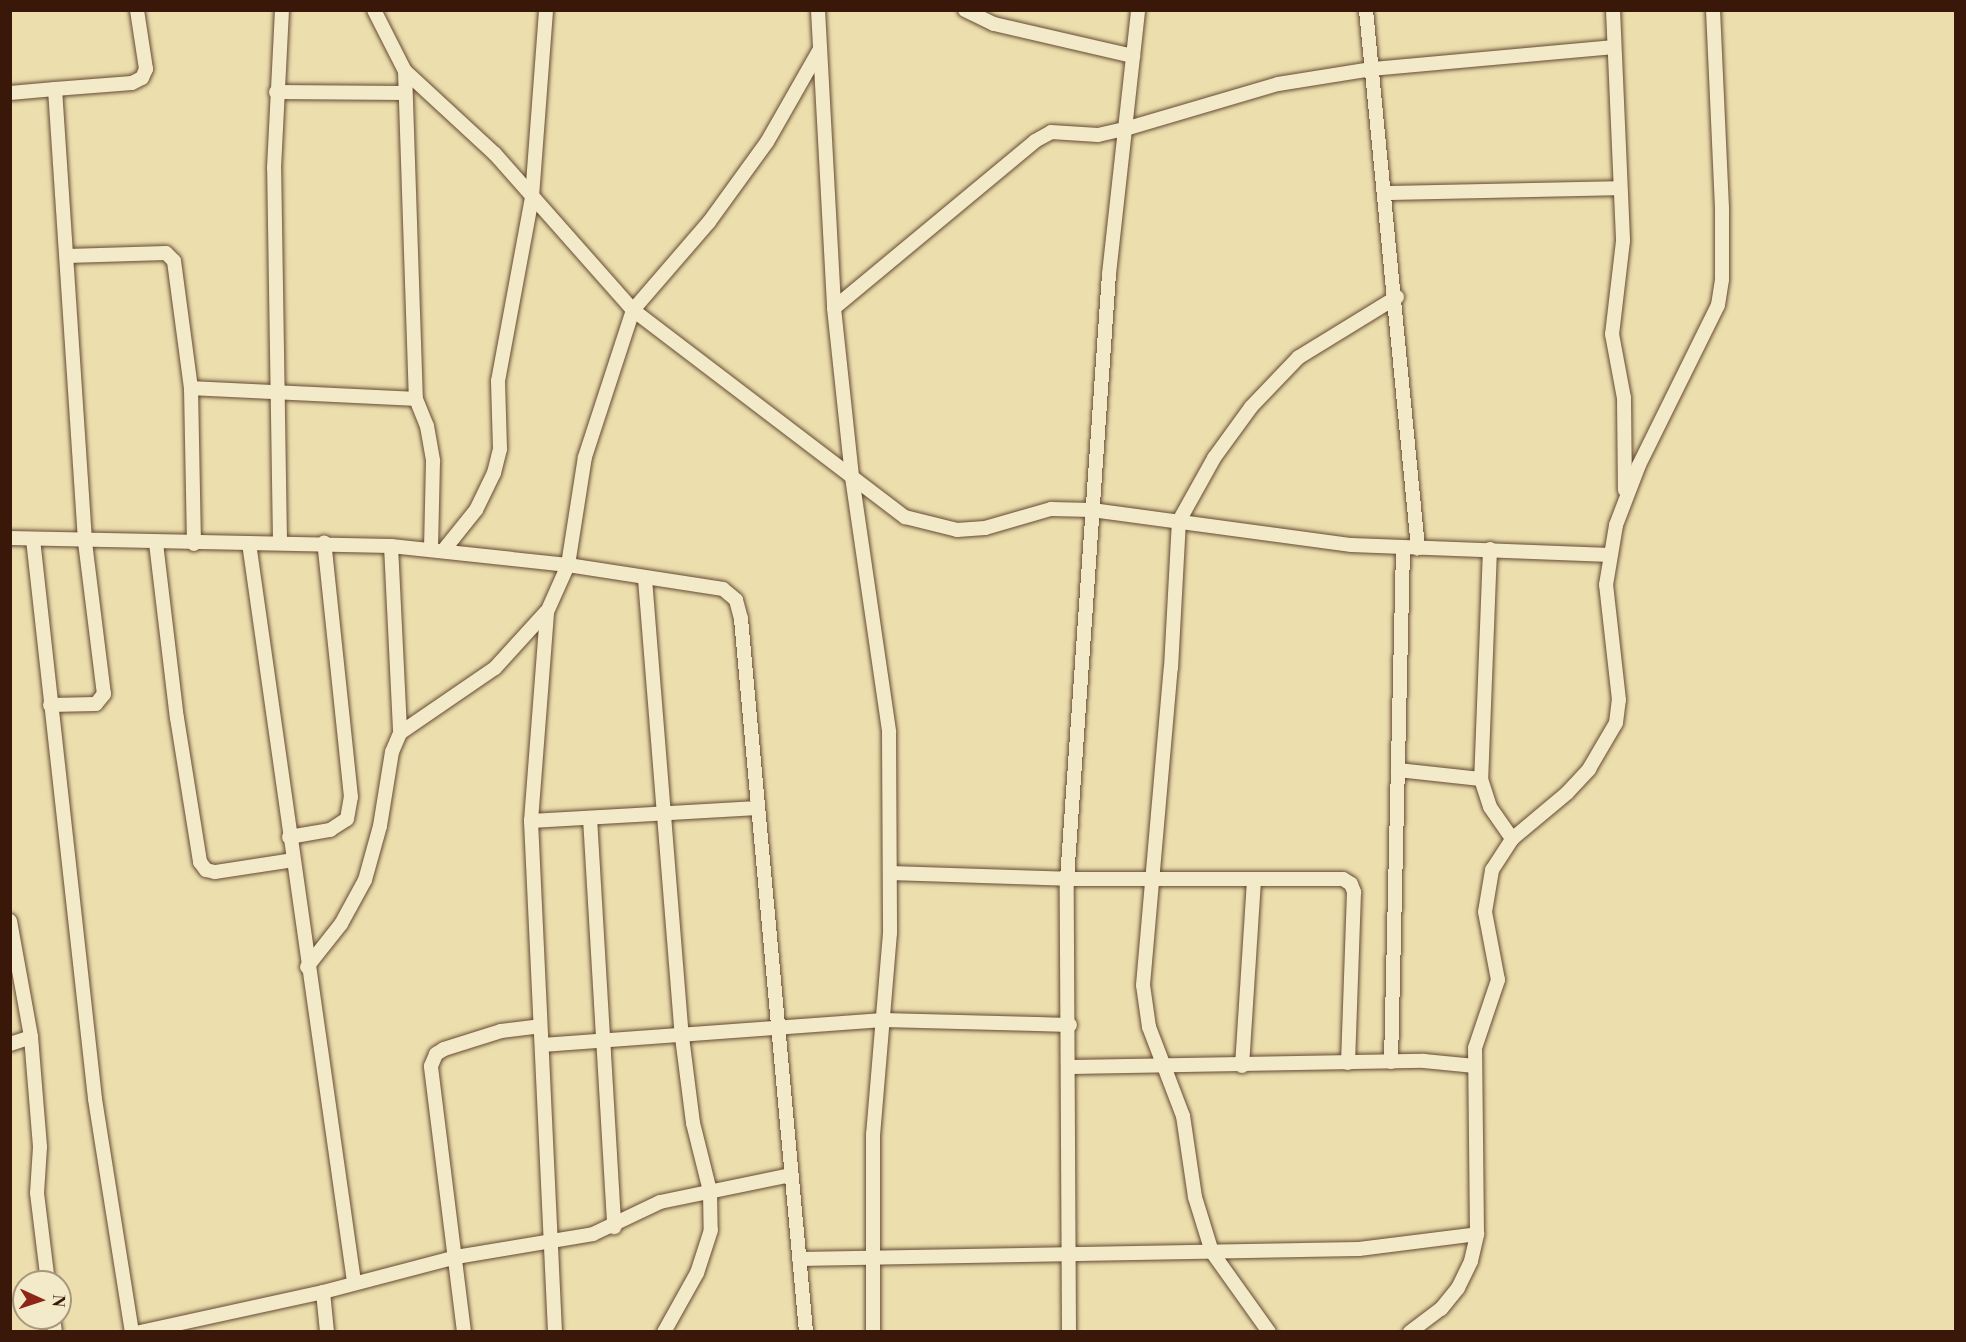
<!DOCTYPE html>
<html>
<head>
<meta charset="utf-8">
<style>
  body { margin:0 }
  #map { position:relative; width:1966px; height:1342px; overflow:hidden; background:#ecdfad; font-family:"Libre Bodoni",serif }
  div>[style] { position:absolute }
  .roads { filter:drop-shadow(0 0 2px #664a33) drop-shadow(0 0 2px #664a33) }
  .minor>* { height:14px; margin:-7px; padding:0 7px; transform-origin:7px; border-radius:7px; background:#f3eaca }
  span { translate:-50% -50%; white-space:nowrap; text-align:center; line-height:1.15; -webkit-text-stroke:4.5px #f3eaca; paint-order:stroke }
  .frame { position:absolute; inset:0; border:12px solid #39180a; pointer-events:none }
  .north { position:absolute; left:12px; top:1270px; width:60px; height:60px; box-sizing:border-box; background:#f3eaca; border:2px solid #a9967d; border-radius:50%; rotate:93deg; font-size:16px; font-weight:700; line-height:24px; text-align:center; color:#39180a }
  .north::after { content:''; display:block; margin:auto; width:21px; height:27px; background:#8f2418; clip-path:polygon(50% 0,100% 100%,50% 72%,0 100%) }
</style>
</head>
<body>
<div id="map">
  <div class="roads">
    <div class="minor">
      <i style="left:374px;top:10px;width:68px;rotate:63.1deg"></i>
      <i style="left:405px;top:71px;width:122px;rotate:42.7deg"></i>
      <i style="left:495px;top:154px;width:208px;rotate:48.5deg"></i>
      <i style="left:633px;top:310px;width:342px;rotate:37.3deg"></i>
      <i style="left:905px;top:517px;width:54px;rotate:14deg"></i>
      <i style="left:957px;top:530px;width:28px;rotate:-4deg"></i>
      <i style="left:985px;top:528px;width:69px;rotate:-16.1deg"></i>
      <i style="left:1051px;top:509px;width:41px;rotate:1.4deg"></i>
      <i style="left:1092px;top:510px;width:262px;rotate:7.7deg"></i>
      <i style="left:1352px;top:545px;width:258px;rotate:2.2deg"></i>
      <i style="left:818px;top:10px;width:298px;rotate:86.9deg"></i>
      <i style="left:834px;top:308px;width:170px;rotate:83.9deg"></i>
      <i style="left:852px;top:477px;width:258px;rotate:81.7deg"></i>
      <i style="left:889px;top:732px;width:201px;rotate:89.7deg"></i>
      <i style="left:890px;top:933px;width:202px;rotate:94.8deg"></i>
      <i style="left:873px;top:1134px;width:198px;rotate:90deg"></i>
      <i style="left:965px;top:10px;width:32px;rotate:26deg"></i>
      <i style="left:994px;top:24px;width:143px;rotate:13deg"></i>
      <i style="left:1366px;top:10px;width:541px;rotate:84.48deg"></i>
      <i style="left:1613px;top:10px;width:231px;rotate:87.5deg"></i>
      <i style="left:1623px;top:241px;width:94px;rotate:96.7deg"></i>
      <i style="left:1612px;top:334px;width:65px;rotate:79.4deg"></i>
      <i style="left:1624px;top:398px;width:92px;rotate:89.4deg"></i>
      <i style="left:405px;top:71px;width:328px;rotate:88.1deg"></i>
      <i style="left:416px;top:399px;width:29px;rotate:68deg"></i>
      <i style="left:427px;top:426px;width:36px;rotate:80deg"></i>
      <i style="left:433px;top:461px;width:89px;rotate:91.3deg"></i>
      <i style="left:55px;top:89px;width:77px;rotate:-4.5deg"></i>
      <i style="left:132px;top:83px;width:11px;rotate:-27deg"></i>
      <i style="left:142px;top:78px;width:10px;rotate:-66deg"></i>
      <i style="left:146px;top:69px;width:60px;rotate:-98.7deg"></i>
      <i style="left:276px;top:92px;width:129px;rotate:0.4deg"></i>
      <i style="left:10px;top:93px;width:45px;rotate:-5.1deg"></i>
      <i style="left:55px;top:89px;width:454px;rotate:86.2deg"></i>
      <i style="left:85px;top:542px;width:153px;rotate:82.9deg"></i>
      <i style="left:104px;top:694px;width:13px;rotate:129deg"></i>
      <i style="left:96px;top:704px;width:46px;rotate:178.8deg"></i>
      <i style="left:1385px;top:193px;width:235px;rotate:-1.2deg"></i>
      <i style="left:67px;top:256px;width:99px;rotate:-1.7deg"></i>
      <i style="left:166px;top:253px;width:11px;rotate:45deg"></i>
      <i style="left:174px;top:261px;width:128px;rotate:82.4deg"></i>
      <i style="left:191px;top:388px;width:156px;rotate:88.9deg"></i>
      <i style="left:834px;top:308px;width:261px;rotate:-39.7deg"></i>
      <i style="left:1035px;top:141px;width:18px;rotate:-29deg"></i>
      <i style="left:1051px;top:132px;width:47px;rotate:3.7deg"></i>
      <i style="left:1098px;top:135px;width:28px;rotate:-13deg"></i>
      <i style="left:1125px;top:129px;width:159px;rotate:-16.4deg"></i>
      <i style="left:1278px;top:84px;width:95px;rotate:-9.1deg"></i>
      <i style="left:1372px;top:69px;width:242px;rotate:-5.2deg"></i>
      <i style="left:191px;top:388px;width:225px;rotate:2.8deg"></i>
      <i style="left:10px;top:538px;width:381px;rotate:1.2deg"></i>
      <i style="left:391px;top:546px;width:178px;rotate:6.1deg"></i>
      <i style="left:568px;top:565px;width:157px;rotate:8.8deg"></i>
      <i style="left:723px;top:589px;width:17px;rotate:40deg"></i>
      <i style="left:736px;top:600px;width:20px;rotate:75deg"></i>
      <i style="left:741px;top:619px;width:716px;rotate:84.79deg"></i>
      <i style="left:33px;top:539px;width:563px;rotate:83.68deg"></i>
      <i style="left:95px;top:1099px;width:236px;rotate:81deg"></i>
      <i style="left:280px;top:542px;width:374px;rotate:-90.9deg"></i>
      <i style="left:274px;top:168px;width:158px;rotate:-87.1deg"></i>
      <i style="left:156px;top:543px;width:176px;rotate:83.2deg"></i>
      <i style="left:177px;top:718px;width:146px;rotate:80.9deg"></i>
      <i style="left:200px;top:862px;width:10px;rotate:53deg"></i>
      <i style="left:206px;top:870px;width:9px;rotate:13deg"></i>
      <i style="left:215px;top:872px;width:79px;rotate:-8.7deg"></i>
      <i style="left:249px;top:543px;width:746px;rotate:81.91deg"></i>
      <i style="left:391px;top:546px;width:187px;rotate:87.2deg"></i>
      <i style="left:1490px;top:549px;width:230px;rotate:92.2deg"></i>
      <i style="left:1481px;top:779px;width:29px;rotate:72deg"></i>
      <i style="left:1490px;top:807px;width:39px;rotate:55deg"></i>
      <i style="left:443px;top:551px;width:53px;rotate:-51.2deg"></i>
      <i style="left:476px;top:510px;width:41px;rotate:-64.1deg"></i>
      <i style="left:494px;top:473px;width:25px;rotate:-76deg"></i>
      <i style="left:500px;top:449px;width:68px;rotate:-91.7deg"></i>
      <i style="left:498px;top:381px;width:187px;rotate:-79.5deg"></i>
      <i style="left:532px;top:197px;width:188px;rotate:-85.7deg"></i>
      <i style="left:645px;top:579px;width:459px;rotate:85.4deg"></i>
      <i style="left:682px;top:1037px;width:87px;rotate:82.7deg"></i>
      <i style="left:693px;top:1123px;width:70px;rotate:76deg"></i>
      <i style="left:710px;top:1191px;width:39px;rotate:89deg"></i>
      <i style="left:711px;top:1230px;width:45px;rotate:108deg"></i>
      <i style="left:697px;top:1273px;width:68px;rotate:119.2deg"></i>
      <i style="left:1398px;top:770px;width:83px;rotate:6.2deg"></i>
      <i style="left:590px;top:818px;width:410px;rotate:86.6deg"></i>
      <i style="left:531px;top:821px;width:227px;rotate:-3.3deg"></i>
      <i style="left:289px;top:837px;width:42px;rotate:-9.7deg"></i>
      <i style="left:330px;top:830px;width:20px;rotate:-33deg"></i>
      <i style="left:347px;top:819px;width:22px;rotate:-80deg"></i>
      <i style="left:351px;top:797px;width:256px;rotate:-96deg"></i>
      <i style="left:890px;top:873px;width:177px;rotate:1.9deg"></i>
      <i style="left:1067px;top:879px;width:276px"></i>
      <i style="left:1343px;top:879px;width:9px;rotate:32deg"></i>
      <i style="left:1351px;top:884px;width:9px;rotate:69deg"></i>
      <i style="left:1354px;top:892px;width:171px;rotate:92deg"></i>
      <i style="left:10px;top:921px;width:118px;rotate:79.7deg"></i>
      <i style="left:31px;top:1037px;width:110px;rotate:85.3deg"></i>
      <i style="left:40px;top:1147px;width:46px;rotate:93.7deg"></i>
      <i style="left:37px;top:1193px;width:90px;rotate:83deg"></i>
      <i style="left:307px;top:967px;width:55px;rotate:-51.7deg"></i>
      <i style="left:341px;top:924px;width:50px;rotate:-61.4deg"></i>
      <i style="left:365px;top:880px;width:56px;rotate:-74.5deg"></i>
      <i style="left:380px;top:826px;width:75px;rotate:-80.8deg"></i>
      <i style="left:392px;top:752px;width:21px;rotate:-67deg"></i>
      <i style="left:400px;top:733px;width:115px;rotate:-34.4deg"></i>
      <i style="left:495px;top:668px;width:76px;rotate:-47.7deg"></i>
      <i style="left:10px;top:1044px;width:22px;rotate:-18deg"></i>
      <i style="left:542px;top:1045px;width:342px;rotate:-4.2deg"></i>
      <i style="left:883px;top:1020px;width:187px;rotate:1.5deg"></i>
      <i style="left:1391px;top:1062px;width:513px;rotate:-88.66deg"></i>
      <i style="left:1242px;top:1066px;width:187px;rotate:-86.3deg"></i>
      <i style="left:1071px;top:1067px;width:353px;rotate:-1deg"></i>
      <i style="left:1424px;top:1061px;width:51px;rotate:5.6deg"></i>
      <i style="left:799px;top:1259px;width:560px;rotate:-1.02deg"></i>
      <i style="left:1359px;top:1249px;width:119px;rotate:-7.2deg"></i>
      <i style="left:323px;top:1292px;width:40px;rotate:84.3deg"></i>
      <i style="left:53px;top:1318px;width:14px;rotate:82deg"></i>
      <i style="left:140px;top:1332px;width:187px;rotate:-12.3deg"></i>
      <i style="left:323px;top:1292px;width:138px;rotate:-14.7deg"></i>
      <i style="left:456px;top:1257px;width:139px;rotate:-9.5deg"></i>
      <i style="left:593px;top:1234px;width:74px;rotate:-25.5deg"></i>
      <i style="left:660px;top:1202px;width:133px;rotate:-11.7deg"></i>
      <i style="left:464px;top:1332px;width:268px;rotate:-97.1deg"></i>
      <i style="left:431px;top:1066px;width:13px;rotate:-67deg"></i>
      <i style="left:436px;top:1054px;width:9px;rotate:-32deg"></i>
      <i style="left:444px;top:1049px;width:60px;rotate:-17.5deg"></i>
      <i style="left:501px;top:1031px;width:39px;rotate:-7deg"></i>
      <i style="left:555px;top:1332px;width:512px;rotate:-92.69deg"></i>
      <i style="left:531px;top:821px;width:210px;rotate:-85.6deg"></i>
      <i style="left:547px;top:612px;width:51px;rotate:-65.9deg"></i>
      <i style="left:568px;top:565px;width:109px;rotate:-81.1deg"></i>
      <i style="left:585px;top:457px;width:155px;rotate:-71.9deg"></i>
      <i style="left:633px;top:310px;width:116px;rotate:-49.2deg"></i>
      <i style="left:709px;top:222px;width:99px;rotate:-54.1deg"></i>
      <i style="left:767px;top:142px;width:107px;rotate:-60.3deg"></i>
      <i style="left:1069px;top:1332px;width:453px;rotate:-90.3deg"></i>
      <i style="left:1067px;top:879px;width:606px;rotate:-86.03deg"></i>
      <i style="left:1109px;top:274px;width:266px;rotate:-83.7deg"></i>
      <i style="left:1269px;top:1332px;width:98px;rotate:-125.5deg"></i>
      <i style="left:1212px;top:1252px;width:58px;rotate:-107.2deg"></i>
      <i style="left:1195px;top:1197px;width:82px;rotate:-98.4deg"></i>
      <i style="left:1183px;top:1116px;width:95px;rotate:-110.9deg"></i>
      <i style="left:1149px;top:1027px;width:42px;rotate:-98.1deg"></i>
      <i style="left:1143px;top:985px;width:318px;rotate:-85deg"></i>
      <i style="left:1171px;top:668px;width:147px;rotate:-86.9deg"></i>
      <i style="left:1179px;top:521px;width:72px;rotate:-60.9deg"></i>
      <i style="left:1214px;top:458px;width:63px;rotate:-54deg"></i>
      <i style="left:1251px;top:407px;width:69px;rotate:-46.2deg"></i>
      <i style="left:1299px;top:357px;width:115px;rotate:-31.5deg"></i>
      <i style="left:1410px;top:1332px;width:39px;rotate:-37deg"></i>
      <i style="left:1441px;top:1309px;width:27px;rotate:-51deg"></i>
      <i style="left:1458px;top:1288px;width:30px;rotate:-64deg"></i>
      <i style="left:1471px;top:1261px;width:28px;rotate:-77deg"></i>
      <i style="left:1477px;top:1234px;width:186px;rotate:-90.6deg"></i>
      <i style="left:1475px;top:1048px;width:72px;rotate:-71.3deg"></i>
      <i style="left:1498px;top:980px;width:69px;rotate:-100.8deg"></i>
      <i style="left:1485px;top:912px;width:43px;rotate:-80.5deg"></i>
      <i style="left:1492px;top:870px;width:37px;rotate:-57deg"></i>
      <i style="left:1512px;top:839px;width:72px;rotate:-39.9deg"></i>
      <i style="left:1567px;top:793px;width:33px;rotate:-47deg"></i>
      <i style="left:1589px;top:769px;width:53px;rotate:-59.6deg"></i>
      <i style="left:1616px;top:723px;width:23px;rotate:-83deg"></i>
      <i style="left:1619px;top:700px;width:116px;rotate:-96.4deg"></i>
      <i style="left:1606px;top:585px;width:61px;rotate:-80.5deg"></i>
      <i style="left:1616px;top:525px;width:64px;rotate:-69deg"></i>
      <i style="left:1639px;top:465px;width:178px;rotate:-63.7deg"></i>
      <i style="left:1718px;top:305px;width:26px;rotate:-81deg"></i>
      <i style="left:1722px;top:279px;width:71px;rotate:-90deg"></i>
      <i style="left:1722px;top:208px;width:198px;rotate:-92.6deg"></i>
    </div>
  </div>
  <div class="frame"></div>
  <div class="north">N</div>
</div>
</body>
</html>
